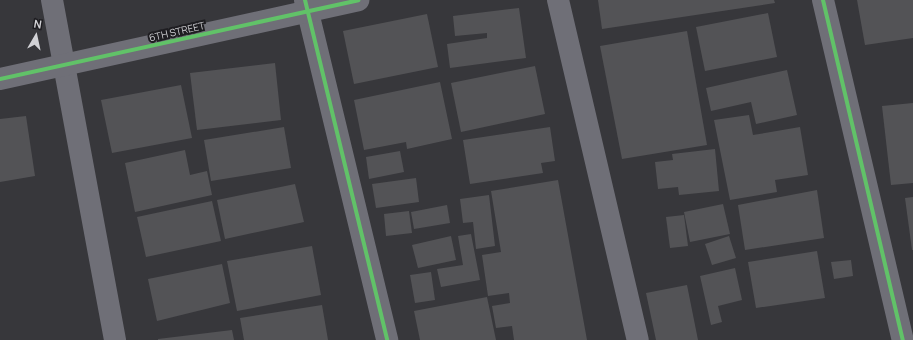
<!DOCTYPE html>
<html>
<head>
<meta charset="utf-8">
<style>
  body { margin:0 }
  #map { position:relative; width:913px; height:340px; overflow:hidden; background:#37373b; font-family:Manrope,sans-serif }
  div>[style] { position:absolute }
  .building>* { inset:0; background:#535356 }
  .minor>* { height:22px; margin:-11px; padding:0 11px; transform-origin:11px; border-radius:11px; background:#6f6f77 }
  .cycleway>* { height:4px; margin:-2px; padding:0 2px; transform-origin:2px; border-radius:2px; background:#61c268 }
  span { translate:-50% -50%; white-space:nowrap; text-align:center; line-height:1.15; -webkit-text-stroke:4px #1e1d21; paint-order:stroke }
  .street-label { font-size:10px; color:#d2d2d6 }
  .north { position:absolute; left:16px; top:16px; width:40px; height:40px; -webkit-text-stroke:3px #1e1d21; paint-order:stroke; rotate:9deg; font-size:11px; font-weight:700; line-height:16px; text-align:center; color:#d2d2d6 }
  .north::after { content:''; display:block; margin:auto; width:14px; height:18px; background:#d2d2d6; clip-path:polygon(50% 0,100% 100%,50% 72%,0 100%) }
</style>
</head>
<body>
<div id="map">
  <div class="building">
    <i style="clip-path:polygon(598px 0,774px 0,775px 3px,602px 29px)"></i>
    <i style="clip-path:polygon(857px 0,913px 0,913px 38px,865px 45px)"></i>
    <i style="clip-path:polygon(519px 8px,526px 58px,450px 68px,447px 44px,487px 38px,487px 33px,455px 36px,453px 16px)"></i>
    <i style="clip-path:polygon(768px 13px,777px 57px,705px 71px,696px 27px)"></i>
    <i style="clip-path:polygon(427px 14px,438px 67px,354px 84px,343px 31px)"></i>
    <i style="clip-path:polygon(687px 31px,707px 145px,622px 159px,600px 46px)"></i>
    <i style="clip-path:polygon(275px 63px,281px 120px,197px 130px,190px 73px)"></i>
    <i style="clip-path:polygon(535px 66px,545px 114px,461px 132px,451px 83px)"></i>
    <i style="clip-path:polygon(787px 70px,797px 115px,756px 124px,751px 102px,711px 111px,706px 88px)"></i>
    <i style="clip-path:polygon(440px 82px,452px 139px,407px 149px,406px 142px,364px 150px,354px 100px)"></i>
    <i style="clip-path:polygon(181px 85px,192px 138px,112px 153px,101px 100px)"></i>
    <i style="clip-path:polygon(913px 103px,913px 183px,891px 185px,882px 106px)"></i>
    <i style="clip-path:polygon(749px 115px,753px 135px,800px 127px,808px 175px,775px 180px,777px 192px,730px 200px,714px 120px)"></i>
    <i style="clip-path:polygon(26px 116px,35px 176px,0 182px,0 119px)"></i>
    <i style="clip-path:polygon(284px 127px,291px 168px,211px 181px,204px 140px)"></i>
    <i style="clip-path:polygon(550px 127px,555px 161px,541px 163px,543px 173px,470px 184px,463px 140px)"></i>
    <i style="clip-path:polygon(715px 149px,719px 191px,679px 195px,678px 187px,658px 189px,655px 162px,673px 160px,672px 154px)"></i>
    <i style="clip-path:polygon(185px 150px,190px 175px,207px 171px,212px 195px,135px 212px,125px 163px)"></i>
    <i style="clip-path:polygon(400px 151px,404px 172px,369px 179px,366px 157px)"></i>
    <i style="clip-path:polygon(416px 178px,419px 202px,376px 208px,372px 184px)"></i>
    <i style="clip-path:polygon(558px 180px,587px 340px,514px 340px,512px 326px,496px 328px,492px 306px,510px 303px,509px 293px,488px 296px,482px 255px,501px 252px,491px 191px)"></i>
    <i style="clip-path:polygon(295px 184px,304px 222px,225px 239px,217px 200px)"></i>
    <i style="clip-path:polygon(817px 190px,824px 238px,745px 250px,738px 205px)"></i>
    <i style="clip-path:polygon(489px 195px,495px 246px,476px 249px,473px 222px,463px 223px,460px 199px)"></i>
    <i style="clip-path:polygon(913px 197px,913px 250px,912px 250px,905px 198px)"></i>
    <i style="clip-path:polygon(212px 201px,221px 241px,146px 257px,137px 217px)"></i>
    <i style="clip-path:polygon(723px 204px,730px 234px,690px 242px,684px 212px)"></i>
    <i style="clip-path:polygon(447px 205px,450px 223px,414px 229px,411px 212px)"></i>
    <i style="clip-path:polygon(409px 211px,412px 233px,386px 236px,384px 214px)"></i>
    <i style="clip-path:polygon(684px 215px,688px 246px,670px 248px,666px 217px)"></i>
    <i style="clip-path:polygon(471px 234px,480px 280px,441px 287px,437px 269px,463px 265px,458px 236px)"></i>
    <i style="clip-path:polygon(451px 236px,456px 260px,418px 268px,412px 245px)"></i>
    <i style="clip-path:polygon(729px 236px,736px 258px,712px 265px,705px 244px)"></i>
    <i style="clip-path:polygon(312px 246px,321px 295px,237px 311px,227px 261px)"></i>
    <i style="clip-path:polygon(817px 251px,825px 298px,756px 308px,748px 262px)"></i>
    <i style="clip-path:polygon(851px 260px,853px 276px,834px 279px,831px 262px)"></i>
    <i style="clip-path:polygon(222px 264px,230px 303px,157px 321px,148px 279px)"></i>
    <i style="clip-path:polygon(735px 268px,742px 300px,718px 306px,722px 322px,711px 325px,700px 276px)"></i>
    <i style="clip-path:polygon(431px 272px,435px 300px,415px 303px,410px 275px)"></i>
    <i style="clip-path:polygon(687px 285px,698px 340px,656px 340px,646px 293px)"></i>
    <i style="clip-path:polygon(487px 297px,496px 340px,420px 340px,414px 311px)"></i>
    <i style="clip-path:polygon(322px 305px,328px 340px,244px 340px,240px 318px)"></i>
    <i style="clip-path:polygon(232px 330px,234px 340px,158px 340px,158px 339px)"></i>
  </div>
  <div class="minor">
    <i style="left:52px;top:0;width:346px;rotate:79.5deg"></i>
    <i style="left:305px;top:0;width:350px;rotate:76.4deg"></i>
    <i style="left:558px;top:0;width:349px;rotate:76.8deg"></i>
    <i style="left:823px;top:0;width:349px;rotate:76.8deg"></i>
    <i style="left:0;top:79px;width:367px;rotate:-12.4deg"></i>
  </div>
  <div class="cycleway">
    <i style="left:305px;top:0;width:350px;rotate:76.4deg"></i>
    <i style="left:823px;top:0;width:349px;rotate:76.8deg"></i>
    <i style="left:0;top:79px;width:367px;rotate:-12.4deg"></i>
  </div>
  <div class="street-label">
    <span style="left:177px;top:32px;rotate:-13deg">6TH STREET</span>
  </div>
  <div class="north">N</div>
</div>
</body>
</html>
